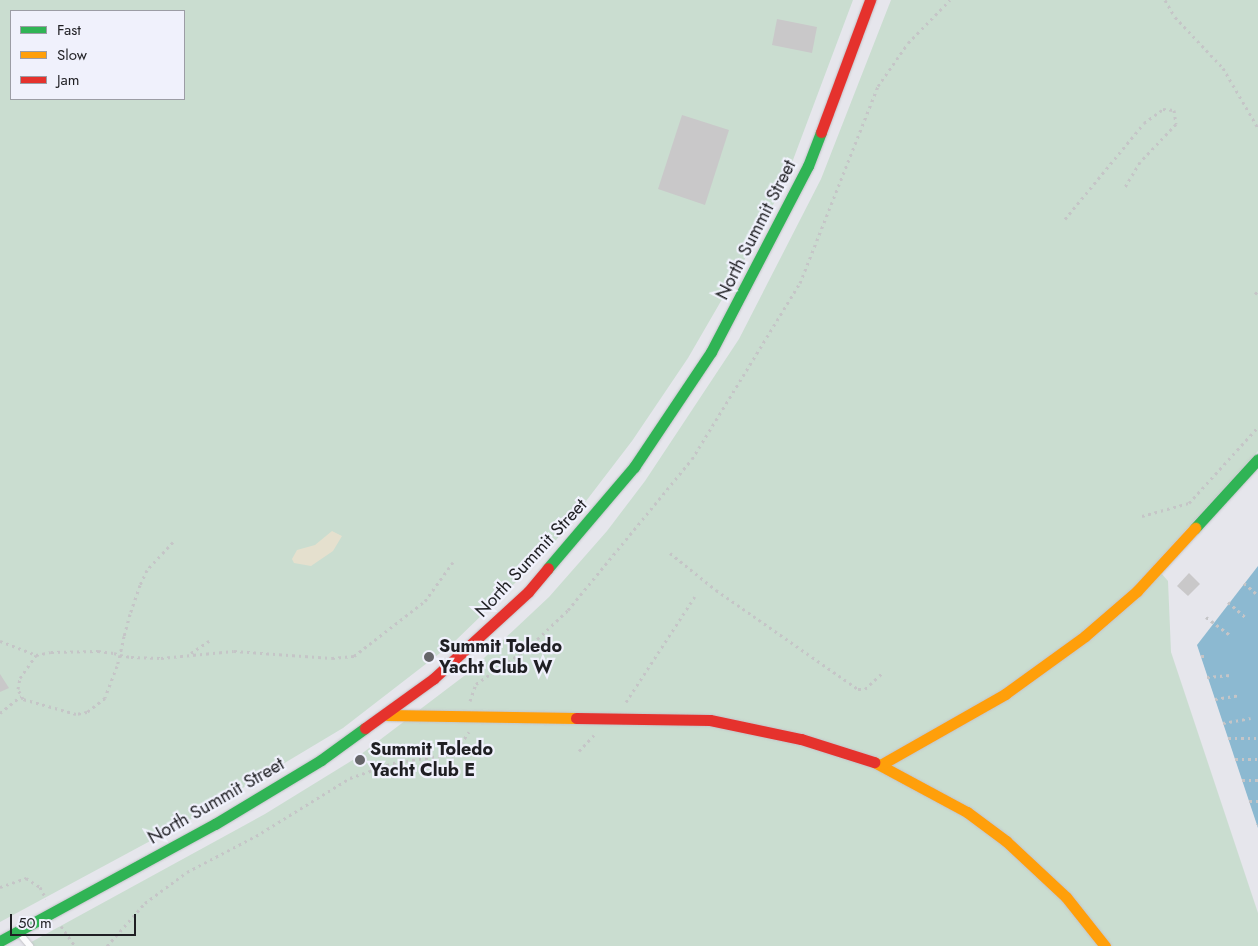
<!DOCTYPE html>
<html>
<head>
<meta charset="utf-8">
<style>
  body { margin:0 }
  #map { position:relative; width:1258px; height:946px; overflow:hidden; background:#e6e6ec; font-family:Jost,sans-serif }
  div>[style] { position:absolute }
  .green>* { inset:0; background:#caddd0 }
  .sand>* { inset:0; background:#e5e0ce }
  .water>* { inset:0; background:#8cb9d1 }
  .building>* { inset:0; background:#c9c8c9 }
  .path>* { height:3px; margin-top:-1.5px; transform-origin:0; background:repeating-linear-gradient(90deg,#c5c5c7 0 2.5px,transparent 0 6.5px) }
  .roads { filter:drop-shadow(0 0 1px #c4c4c9) drop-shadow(0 0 1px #c4c4c9) }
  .lane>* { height:6px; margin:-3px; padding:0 3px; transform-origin:3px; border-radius:3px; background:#fbfbfc }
  .fast>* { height:11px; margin:-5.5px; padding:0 5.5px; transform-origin:5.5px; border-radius:5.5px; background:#30b455 }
  .slow>* { height:11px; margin:-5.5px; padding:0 5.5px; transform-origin:5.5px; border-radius:5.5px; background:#ff9f0a }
  .jam>* { height:11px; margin:-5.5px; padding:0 5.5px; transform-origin:5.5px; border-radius:5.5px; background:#e5322d }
  .dots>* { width:14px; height:14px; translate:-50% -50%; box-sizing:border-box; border:2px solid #f0f1fc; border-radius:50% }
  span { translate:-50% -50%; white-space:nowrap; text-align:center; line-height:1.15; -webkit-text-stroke:4.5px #f0f1fc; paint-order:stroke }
  .street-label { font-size:18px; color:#1f1f23 }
  .poi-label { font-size:18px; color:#1f1f23; font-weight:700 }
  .left { translate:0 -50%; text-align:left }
  .legend { position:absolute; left:10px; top:10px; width:175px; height:90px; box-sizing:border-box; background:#f0f1fc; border:1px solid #9c9da5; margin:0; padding:6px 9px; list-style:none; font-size:15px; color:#1f1f23 }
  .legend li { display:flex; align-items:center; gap:10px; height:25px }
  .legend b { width:25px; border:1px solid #9c9da5 }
  .scale { position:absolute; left:10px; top:914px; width:126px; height:22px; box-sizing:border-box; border:2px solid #1f1f23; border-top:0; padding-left:6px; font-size:15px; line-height:18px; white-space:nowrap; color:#1f1f23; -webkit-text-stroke:4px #f0f1fc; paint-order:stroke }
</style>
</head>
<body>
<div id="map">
  <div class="green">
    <i style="clip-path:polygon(evenodd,0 0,853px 0,784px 184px,739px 270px,688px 358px,632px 441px,547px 552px,453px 643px,343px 728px,191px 819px,0 922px,0 0,11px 11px,184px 11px,184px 99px,11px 99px,11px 11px)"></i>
    <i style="clip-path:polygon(891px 0,1258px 0,1258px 451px,1154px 565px,1168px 581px,1171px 652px,1258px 913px,1258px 946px,24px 946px,265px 814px,356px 758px,468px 673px,549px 597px,607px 531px,645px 481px,739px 339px,821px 179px)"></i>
  </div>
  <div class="sand">
    <i style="clip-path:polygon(332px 531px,342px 536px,333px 551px,311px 566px,294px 563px,292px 559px,297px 550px,315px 545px)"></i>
  </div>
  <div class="water">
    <i style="clip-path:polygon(1258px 566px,1258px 828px,1197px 645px)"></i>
  </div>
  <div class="building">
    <i style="clip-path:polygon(777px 19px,817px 27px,812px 53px,772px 45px)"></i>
    <i style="clip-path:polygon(682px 115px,729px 130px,705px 205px,658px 189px)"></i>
    <i style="clip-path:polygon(1189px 573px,1200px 584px,1188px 596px,1177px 586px)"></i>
    <i style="clip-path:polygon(0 674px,9px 688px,0 692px)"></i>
  </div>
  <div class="path">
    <i style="left:1165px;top:0;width:20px;rotate:60deg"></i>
    <i style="left:1175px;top:17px;width:70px;rotate:46.7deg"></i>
    <i style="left:1223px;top:68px;width:69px;rotate:59.7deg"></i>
    <i style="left:1065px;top:219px;width:124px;rotate:-50.5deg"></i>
    <i style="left:1144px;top:123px;width:24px;rotate:-36deg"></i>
    <i style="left:1163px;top:109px;width:11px;rotate:5deg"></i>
    <i style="left:1174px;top:110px;width:14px;rotate:82deg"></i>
    <i style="left:1176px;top:124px;width:52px;rotate:133.5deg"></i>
    <i style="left:1140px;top:162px;width:31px;rotate:121deg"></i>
    <i style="left:1255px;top:294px;width:4px;rotate:-45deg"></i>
    <i style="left:1142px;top:516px;width:49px;rotate:-15.5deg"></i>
    <i style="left:1189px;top:503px;width:103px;rotate:-47.8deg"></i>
    <i style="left:173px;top:542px;width:38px;rotate:133deg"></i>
    <i style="left:147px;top:570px;width:17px;rotate:115deg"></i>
    <i style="left:140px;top:585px;width:31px;rotate:109deg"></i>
    <i style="left:130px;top:614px;width:23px;rotate:105deg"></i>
    <i style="left:124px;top:636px;width:19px;rotate:102deg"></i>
    <i style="left:120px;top:655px;width:11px;rotate:105deg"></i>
    <i style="left:117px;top:666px;width:34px;rotate:111deg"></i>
    <i style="left:105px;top:698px;width:23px;rotate:142deg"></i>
    <i style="left:87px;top:712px;width:11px;rotate:170deg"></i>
    <i style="left:76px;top:714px;width:55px;rotate:-164.2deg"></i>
    <i style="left:23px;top:699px;width:11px;rotate:-117deg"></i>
    <i style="left:18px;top:689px;width:11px;rotate:-80deg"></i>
    <i style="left:20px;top:678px;width:28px;rotate:-55deg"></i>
    <i style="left:36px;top:655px;width:15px;rotate:-11deg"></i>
    <i style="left:51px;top:652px;width:47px;rotate:-1.2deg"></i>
    <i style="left:98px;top:651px;width:16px;rotate:7deg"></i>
    <i style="left:114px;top:653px;width:6px;rotate:18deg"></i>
    <i style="left:120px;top:655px;width:11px;rotate:10deg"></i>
    <i style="left:131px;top:657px;width:30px;rotate:2deg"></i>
    <i style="left:161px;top:658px;width:73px;rotate:-5.5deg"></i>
    <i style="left:234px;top:651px;width:98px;rotate:4.1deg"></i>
    <i style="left:332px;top:658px;width:22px;rotate:-5deg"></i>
    <i style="left:354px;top:656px;width:90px;rotate:-37.8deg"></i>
    <i style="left:425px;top:601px;width:48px;rotate:-54.3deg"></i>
    <i style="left:670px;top:553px;width:59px;rotate:38.8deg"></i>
    <i style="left:716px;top:590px;width:173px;rotate:34.9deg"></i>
    <i style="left:858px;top:689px;width:7px"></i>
    <i style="left:865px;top:689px;width:23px;rotate:-43deg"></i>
    <i style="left:1244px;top:583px;width:18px;rotate:41deg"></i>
    <i style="left:1228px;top:602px;width:23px;rotate:41deg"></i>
    <i style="left:1206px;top:617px;width:30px;rotate:37deg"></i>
    <i style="left:0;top:641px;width:39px;rotate:21deg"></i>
    <i style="left:191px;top:653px;width:22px;rotate:-34deg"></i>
    <i style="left:1201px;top:656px;width:5px"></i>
    <i style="left:1207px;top:677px;width:24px;rotate:-5deg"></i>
    <i style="left:1215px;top:699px;width:26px;rotate:-9deg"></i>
    <i style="left:470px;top:701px;width:18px;rotate:-71deg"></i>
    <i style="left:476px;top:684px;width:63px;rotate:-34.7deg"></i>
    <i style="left:528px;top:648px;width:55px;rotate:-43.5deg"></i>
    <i style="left:568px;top:610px;width:195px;rotate:-50.6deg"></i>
    <i style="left:692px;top:459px;width:206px;rotate:-58.5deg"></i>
    <i style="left:800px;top:283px;width:212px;rotate:-68.4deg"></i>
    <i style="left:878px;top:86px;width:52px;rotate:-55.1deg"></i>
    <i style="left:908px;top:43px;width:60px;rotate:-45.7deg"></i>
    <i style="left:626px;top:702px;width:126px;rotate:-56.9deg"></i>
    <i style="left:0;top:713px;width:27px;rotate:-39deg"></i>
    <i style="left:1223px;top:723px;width:28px;rotate:-10deg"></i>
    <i style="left:1228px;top:738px;width:28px"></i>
    <i style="left:579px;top:751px;width:22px;rotate:-47deg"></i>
    <i style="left:1235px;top:759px;width:22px"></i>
    <i style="left:1242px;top:780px;width:16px"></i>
    <i style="left:1249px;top:801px;width:9px"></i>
    <i style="left:1257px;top:825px;width:1px;rotate:-45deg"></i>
    <i style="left:0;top:887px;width:28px;rotate:-19deg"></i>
    <i style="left:26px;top:878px;width:17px;rotate:33deg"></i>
    <i style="left:40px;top:887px;width:13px;rotate:63deg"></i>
    <i style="left:61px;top:926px;width:24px;rotate:55deg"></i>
    <i style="left:107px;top:946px;width:57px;rotate:-48.5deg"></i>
    <i style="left:145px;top:903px;width:52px;rotate:-36.4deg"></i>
    <i style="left:187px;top:872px;width:78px;rotate:-27.6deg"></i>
    <i style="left:256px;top:836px;width:110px;rotate:-31.7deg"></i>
    <i style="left:350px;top:778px;width:46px;rotate:-19.2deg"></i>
    <i style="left:393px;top:763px;width:53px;rotate:-8.7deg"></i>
    <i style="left:445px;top:755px;width:13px;rotate:-27deg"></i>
    <i style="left:457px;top:749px;width:21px;rotate:-55deg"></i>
  </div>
  <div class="roads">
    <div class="lane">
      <i style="left:20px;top:934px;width:16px;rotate:50deg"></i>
    </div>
    <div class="fast">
      <i style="left:1195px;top:528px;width:93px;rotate:-47.6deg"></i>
      <i style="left:548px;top:568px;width:133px;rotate:-49.6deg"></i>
      <i style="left:634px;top:467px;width:138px;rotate:-56.2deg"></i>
      <i style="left:711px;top:352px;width:210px;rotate:-62.5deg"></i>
      <i style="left:808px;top:166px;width:36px;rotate:-69deg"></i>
      <i style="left:0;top:941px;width:245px;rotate:-28.6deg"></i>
      <i style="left:215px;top:824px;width:124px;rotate:-31.1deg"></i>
      <i style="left:321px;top:760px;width:54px;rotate:-36deg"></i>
    </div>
    <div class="slow">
      <i style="left:387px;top:715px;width:189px;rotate:0.9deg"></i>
      <i style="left:874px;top:762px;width:106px;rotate:28.3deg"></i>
      <i style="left:967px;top:812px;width:49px;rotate:36.6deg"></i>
      <i style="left:1006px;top:841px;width:82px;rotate:43deg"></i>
      <i style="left:1066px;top:897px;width:63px;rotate:51.5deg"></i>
      <i style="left:882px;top:764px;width:142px;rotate:-29.6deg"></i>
      <i style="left:1005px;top:694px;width:99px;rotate:-35.9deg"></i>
      <i style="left:1085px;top:636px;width:69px;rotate:-40.9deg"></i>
      <i style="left:1137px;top:591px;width:86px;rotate:-47.4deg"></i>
    </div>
    <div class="jam">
      <i style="left:821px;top:132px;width:141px;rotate:-69.6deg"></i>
      <i style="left:576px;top:718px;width:134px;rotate:0.9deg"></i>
      <i style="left:710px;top:720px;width:93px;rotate:11.8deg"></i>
      <i style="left:801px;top:739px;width:77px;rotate:17.5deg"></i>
      <i style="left:365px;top:728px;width:84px;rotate:-35.8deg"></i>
      <i style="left:433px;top:679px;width:129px;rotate:-42.5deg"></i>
      <i style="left:528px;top:592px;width:31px;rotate:-50deg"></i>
    </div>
  </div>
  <div class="dots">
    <i style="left:429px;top:657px;background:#656569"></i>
    <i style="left:360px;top:760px;background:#656569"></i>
  </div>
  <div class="street-label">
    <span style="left:756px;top:230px;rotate:-63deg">North Summit Street</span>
    <span style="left:531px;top:558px;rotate:-47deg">North Summit Street</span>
    <span style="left:216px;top:801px;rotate:-30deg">North Summit Street</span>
  </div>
  <div class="poi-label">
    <span class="left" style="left:439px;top:657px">Summit Toledo<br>Yacht Club W</span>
    <span class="left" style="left:370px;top:760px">Summit Toledo<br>Yacht Club E</span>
  </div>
  <ul class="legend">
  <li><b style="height:6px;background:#30b455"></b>Fast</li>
  <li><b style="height:6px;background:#ff9f0a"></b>Slow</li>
  <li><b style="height:6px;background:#e5322d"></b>Jam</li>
  </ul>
  <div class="scale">50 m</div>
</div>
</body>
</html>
